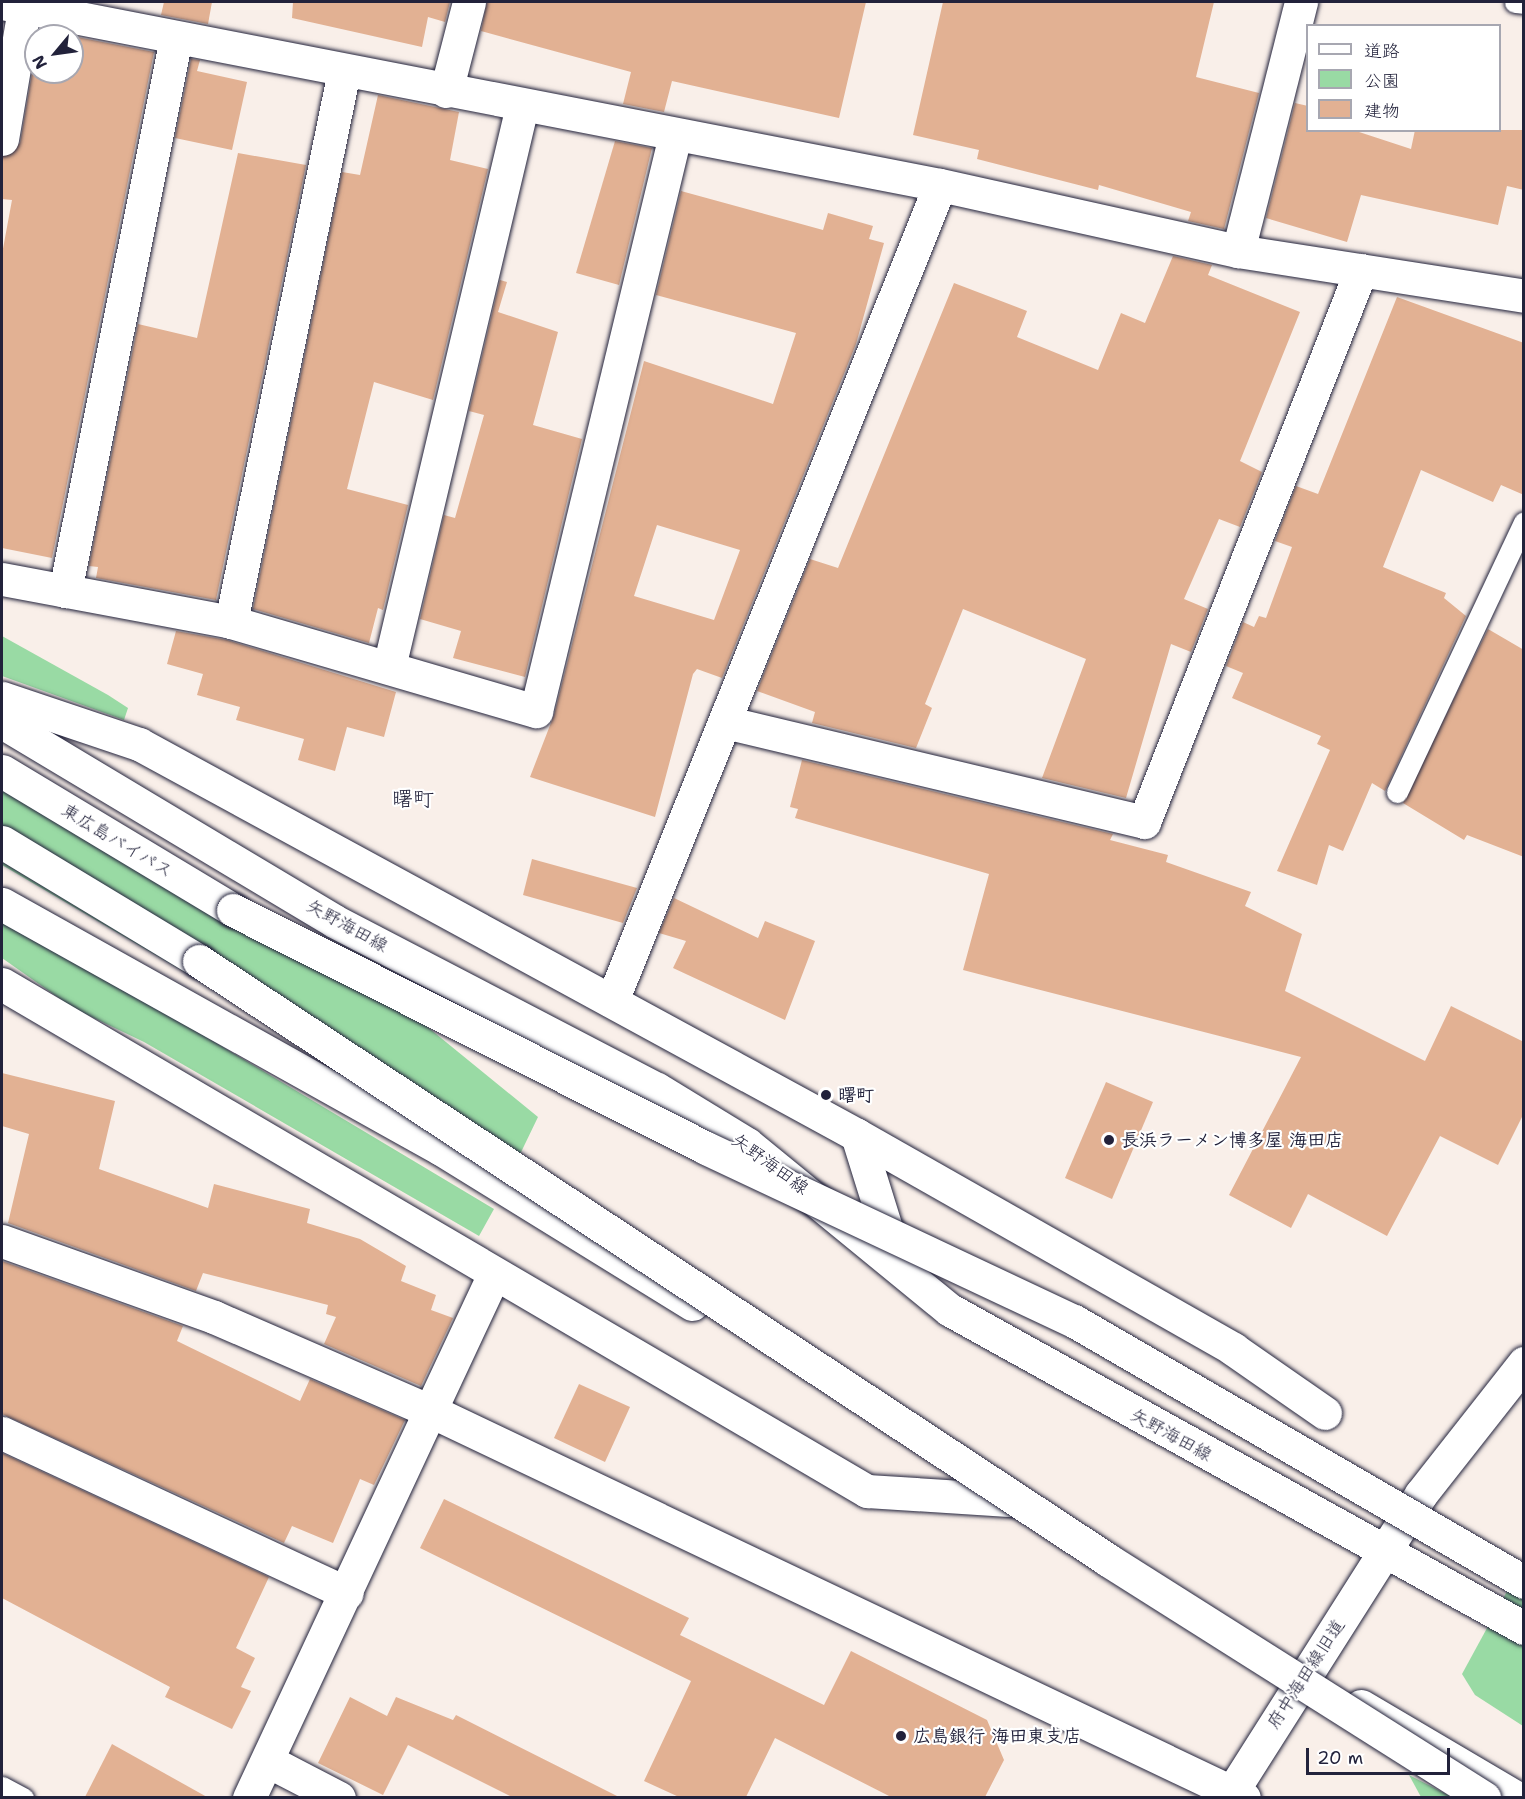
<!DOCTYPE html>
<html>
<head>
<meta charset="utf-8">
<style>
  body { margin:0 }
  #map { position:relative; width:1525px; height:1799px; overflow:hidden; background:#f9efe9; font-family:"Shantell Sans","Klee One",sans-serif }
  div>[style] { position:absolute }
  .green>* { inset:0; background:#99daa4 }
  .building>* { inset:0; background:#e2b193 }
  .roads { filter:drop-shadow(0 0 2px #22223b) drop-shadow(0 0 2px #22223b) }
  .lane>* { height:21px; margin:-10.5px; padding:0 10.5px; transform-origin:10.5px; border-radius:10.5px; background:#fff }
  .street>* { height:33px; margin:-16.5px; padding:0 16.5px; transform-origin:16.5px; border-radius:16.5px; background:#fff }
  .secondary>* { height:33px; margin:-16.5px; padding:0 16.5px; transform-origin:16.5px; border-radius:16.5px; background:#fff }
  .highway>* { height:33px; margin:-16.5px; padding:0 16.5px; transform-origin:16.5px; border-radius:16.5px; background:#fff }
  .bridges { filter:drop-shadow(0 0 2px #22223b) drop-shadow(0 0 2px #22223b) }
  .highway-bridge>* { height:33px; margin:-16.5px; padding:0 16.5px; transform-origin:16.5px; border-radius:16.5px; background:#fff }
  .dots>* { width:16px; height:16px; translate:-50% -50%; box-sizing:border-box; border:3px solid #fff; border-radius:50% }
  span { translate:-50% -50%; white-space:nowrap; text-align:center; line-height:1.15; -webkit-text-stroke:4.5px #fff; paint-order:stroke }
  .street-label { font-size:18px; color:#22223b }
  .poi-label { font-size:18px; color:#22223b; font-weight:700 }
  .left { translate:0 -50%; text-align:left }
  .quarter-label { font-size:21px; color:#22223b }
  .frame { position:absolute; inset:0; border:3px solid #22223b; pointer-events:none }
  .legend { position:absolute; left:1306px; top:24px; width:195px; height:108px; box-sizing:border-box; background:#fff; border:2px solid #a7a7b1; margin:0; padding:8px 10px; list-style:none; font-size:18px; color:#22223b }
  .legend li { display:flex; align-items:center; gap:12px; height:30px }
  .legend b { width:30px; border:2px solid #a7a7b1 }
  .north { position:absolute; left:24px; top:24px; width:60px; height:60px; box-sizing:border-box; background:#fff; border:2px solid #a7a7b1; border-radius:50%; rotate:241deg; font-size:16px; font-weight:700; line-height:24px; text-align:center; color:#22223b }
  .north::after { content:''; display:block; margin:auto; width:21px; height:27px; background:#22223b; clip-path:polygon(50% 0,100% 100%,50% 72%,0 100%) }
  .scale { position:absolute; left:1306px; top:1748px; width:144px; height:27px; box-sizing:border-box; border:3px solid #22223b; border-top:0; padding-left:8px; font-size:18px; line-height:21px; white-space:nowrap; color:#22223b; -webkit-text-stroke:4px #fff; paint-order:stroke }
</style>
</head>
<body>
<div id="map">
  <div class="green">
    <i style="clip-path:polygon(2px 636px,108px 695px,128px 708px,124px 720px,2px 676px)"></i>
    <i style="clip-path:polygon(2px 757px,403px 1007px,538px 1117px,510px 1175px,205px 984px,2px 865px)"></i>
    <i style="clip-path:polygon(2px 915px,494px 1209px,479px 1236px,144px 1042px,73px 1008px,2px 958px)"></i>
    <i style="clip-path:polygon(1523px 1562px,1523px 1726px,1475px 1695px,1462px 1674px)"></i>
    <i style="clip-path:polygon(1409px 1775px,1452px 1797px,1421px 1797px)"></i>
  </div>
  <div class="building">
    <i style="clip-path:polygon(164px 2px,212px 2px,208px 24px,161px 15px)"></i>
    <i style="clip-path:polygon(293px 2px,450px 2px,445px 22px,428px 17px,422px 47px,292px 18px)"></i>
    <i style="clip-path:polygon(487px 2px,866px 2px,839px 118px,672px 81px,664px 112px,623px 104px,631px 72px,481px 31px)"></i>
    <i style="clip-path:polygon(943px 2px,1214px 2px,1196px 77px,1259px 93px,1224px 229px,1188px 221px,1191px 212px,1099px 185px,1098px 190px,977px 159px,979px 150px,913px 135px)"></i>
    <i style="clip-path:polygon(46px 31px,154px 52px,52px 558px,2px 548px,2px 254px,12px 200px,2px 199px,2px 157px,20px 143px,36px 50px,36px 72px,72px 72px,72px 36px,38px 36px)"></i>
    <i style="clip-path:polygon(191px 59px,200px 60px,197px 71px,247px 82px,232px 150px,175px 138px)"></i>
    <i style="clip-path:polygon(378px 95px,459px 112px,450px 160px,488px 169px,433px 400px,374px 382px,347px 489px,408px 505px,383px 610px,378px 608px,369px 643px,253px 609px,342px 172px,360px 175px)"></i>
    <i style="clip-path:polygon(1295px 103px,1308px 106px,1308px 130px,1353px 130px,1411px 149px,1415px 130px,1524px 130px,1524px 190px,1507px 186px,1498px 225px,1361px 195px,1347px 242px,1266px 218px)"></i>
    <i style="clip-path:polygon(615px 141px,652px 148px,619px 285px,576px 273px)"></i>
    <i style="clip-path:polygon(238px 153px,306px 165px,216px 600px,96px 578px,98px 567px,89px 566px,138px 324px,197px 338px)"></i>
    <i style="clip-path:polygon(evenodd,681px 191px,823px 230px,828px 213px,873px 226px,869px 239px,884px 243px,856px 344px,722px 678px,697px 669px,693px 674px,655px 817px,530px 777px,554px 715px,644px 361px,773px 404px,796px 333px,656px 295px,681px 191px,657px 525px,740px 550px,714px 620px,634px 596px,657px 525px)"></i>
    <i style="clip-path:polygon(1173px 256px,1212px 265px,1208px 275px,1300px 312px,1240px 461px,1262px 472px,1240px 527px,1219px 519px,1184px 599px,1208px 609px,1191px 652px,1171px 644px,1126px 798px,1042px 778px,1086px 659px,963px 609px,925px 704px,932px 708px,916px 748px,812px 723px,815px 712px,757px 691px,810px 559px,838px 568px,954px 283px,1027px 311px,1017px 337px,1098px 370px,1121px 313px,1145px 323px)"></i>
    <i style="clip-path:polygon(500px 280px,507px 282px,498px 312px,558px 332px,533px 425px,582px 439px,525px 677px,453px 658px,461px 631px,420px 619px,444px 515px,455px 518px,484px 415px,469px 411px)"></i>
    <i style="clip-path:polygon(1397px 297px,1524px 343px,1524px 495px,1501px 485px,1493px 502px,1421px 470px,1383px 567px,1446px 593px,1444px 598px,1466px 616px,1385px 791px,1372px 783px,1343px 851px,1329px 845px,1317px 885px,1277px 871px,1330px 750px,1317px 744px,1321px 736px,1232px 698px,1243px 673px,1226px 666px,1243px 622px,1254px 627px,1259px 616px,1266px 618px,1292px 547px,1275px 541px,1296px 486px,1318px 494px)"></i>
    <i style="clip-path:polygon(1488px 629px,1524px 650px,1524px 857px,1467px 835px,1464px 840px,1403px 803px)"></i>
    <i style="clip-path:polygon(176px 631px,227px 640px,396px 692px,384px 737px,347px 727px,335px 771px,298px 760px,304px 739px,236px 720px,240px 707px,197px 695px,203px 674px,167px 664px)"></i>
    <i style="clip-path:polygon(802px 760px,1113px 834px,1110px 840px,1168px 855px,1166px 862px,1251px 892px,1245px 906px,1302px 934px,1285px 991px,1425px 1061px,1451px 1006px,1524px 1042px,1524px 1113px,1498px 1165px,1440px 1136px,1387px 1236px,1308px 1194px,1291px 1228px,1229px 1195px,1301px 1057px,963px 970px,989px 874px,795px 818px,798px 809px,790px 807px)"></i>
    <i style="clip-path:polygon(532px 859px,637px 888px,623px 923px,523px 895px)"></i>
    <i style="clip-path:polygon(674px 898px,758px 938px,765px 921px,815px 941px,785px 1020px,673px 968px,686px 941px,659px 933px)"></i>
    <i style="clip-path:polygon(2px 1073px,115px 1101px,99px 1169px,208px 1208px,214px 1184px,310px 1209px,307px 1223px,360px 1239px,406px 1266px,401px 1281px,436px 1295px,431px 1310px,453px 1318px,421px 1386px,324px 1344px,336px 1317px,326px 1314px,328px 1305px,203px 1273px,196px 1291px,8px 1223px,29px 1134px,2px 1126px)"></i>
    <i style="clip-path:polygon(1106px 1082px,1153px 1102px,1112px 1199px,1065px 1178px)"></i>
    <i style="clip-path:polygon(2px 1261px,183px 1326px,177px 1341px,300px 1401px,310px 1379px,405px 1420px,374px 1485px,360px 1479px,333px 1543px,292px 1526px,284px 1543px,2px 1414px)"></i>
    <i style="clip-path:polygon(579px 1384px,630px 1407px,605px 1462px,554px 1438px)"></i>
    <i style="clip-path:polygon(2px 1453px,269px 1577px,236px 1648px,255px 1658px,241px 1687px,251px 1691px,232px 1729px,165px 1697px,170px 1687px,2px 1598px)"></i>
    <i style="clip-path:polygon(444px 1499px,689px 1618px,680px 1635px,824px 1705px,851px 1651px,987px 1720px,1004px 1760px,985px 1797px,891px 1797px,775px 1738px,746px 1797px,679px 1797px,644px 1781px,691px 1681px,420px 1548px)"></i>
    <i style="clip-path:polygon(350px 1697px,387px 1716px,396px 1697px,453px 1720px,456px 1715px,619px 1797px,512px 1797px,408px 1745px,383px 1795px,318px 1763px)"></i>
    <i style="clip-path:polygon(112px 1744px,207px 1797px,85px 1797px)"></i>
  </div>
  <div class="roads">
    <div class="lane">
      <i style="left:1515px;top:2px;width:9px;rotate:6deg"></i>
      <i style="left:1397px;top:792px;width:298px;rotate:-64.8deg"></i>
      <i style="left:2px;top:1787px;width:24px;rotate:28deg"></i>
    </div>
    <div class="street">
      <i style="left:2px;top:3px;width:955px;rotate:10.98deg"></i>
      <i style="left:940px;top:185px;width:305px;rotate:12.5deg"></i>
      <i style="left:1238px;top:251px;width:290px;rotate:8.9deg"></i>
      <i style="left:446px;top:91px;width:92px;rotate:-75.5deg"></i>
      <i style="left:2px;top:139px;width:132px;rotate:-80.4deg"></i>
      <i style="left:1238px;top:251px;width:257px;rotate:-75.8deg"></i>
      <i style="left:2px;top:579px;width:233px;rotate:10.6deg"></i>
      <i style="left:231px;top:622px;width:318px;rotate:16.3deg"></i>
      <i style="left:536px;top:711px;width:593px;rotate:-76.43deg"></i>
      <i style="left:65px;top:591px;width:564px;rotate:-78.65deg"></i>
      <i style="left:231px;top:622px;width:562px;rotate:-78.41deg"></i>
      <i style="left:389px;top:667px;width:577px;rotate:-76.66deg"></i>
      <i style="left:2px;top:698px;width:145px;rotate:18.6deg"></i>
      <i style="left:139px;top:744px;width:818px;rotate:28.57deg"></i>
      <i style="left:857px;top:1135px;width:433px;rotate:29.6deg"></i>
      <i style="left:1233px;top:1349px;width:112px;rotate:34.8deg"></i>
      <i style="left:725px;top:722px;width:431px;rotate:13.4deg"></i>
      <i style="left:1144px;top:822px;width:593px;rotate:-68.54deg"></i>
      <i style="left:2px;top:984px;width:1003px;rotate:30.38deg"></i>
      <i style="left:867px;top:1491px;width:142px;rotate:3.6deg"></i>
      <i style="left:612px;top:1001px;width:879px;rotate:-68.1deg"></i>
      <i style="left:857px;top:1135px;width:125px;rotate:72.7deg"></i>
      <i style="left:2px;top:1241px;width:225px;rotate:19.7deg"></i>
      <i style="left:214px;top:1317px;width:239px;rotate:23.5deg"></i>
      <i style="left:433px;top:1412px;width:898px;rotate:25.45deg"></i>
      <i style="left:2px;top:1433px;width:380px;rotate:24.9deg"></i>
      <i style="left:268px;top:1761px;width:80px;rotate:27.5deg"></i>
      <i style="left:249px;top:1798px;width:578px;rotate:-64.94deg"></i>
    </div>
    <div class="secondary">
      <i style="left:2px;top:722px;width:387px;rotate:30.9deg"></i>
      <i style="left:334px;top:921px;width:364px;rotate:27.5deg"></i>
      <i style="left:657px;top:1089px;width:105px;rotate:31.4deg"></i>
      <i style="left:747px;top:1144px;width:262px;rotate:39.3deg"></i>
      <i style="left:950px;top:1310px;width:656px;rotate:28.99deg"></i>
      <i style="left:2px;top:904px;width:503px;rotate:29.17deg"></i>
      <i style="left:441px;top:1149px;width:295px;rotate:31.7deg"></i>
      <i style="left:1361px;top:1706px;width:181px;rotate:30.5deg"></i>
      <i style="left:1228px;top:1798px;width:360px;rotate:-57.6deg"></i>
      <i style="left:1421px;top:1494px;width:167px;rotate:-51.8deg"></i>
    </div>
    <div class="highway">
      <i style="left:2px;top:771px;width:270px;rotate:31deg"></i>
      <i style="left:2px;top:842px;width:230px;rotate:31.1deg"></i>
    </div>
  </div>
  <div class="bridges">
    <div class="highway-bridge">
      <i style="left:233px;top:910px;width:530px;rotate:26.71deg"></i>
      <i style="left:706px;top:1148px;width:407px;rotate:25.2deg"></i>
      <i style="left:1074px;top:1321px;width:520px;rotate:30.11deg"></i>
      <i style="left:199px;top:961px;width:1089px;rotate:33.38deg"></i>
      <i style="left:1108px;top:1560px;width:445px;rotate:32.3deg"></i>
    </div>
  </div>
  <div class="dots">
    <i style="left:826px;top:1095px;background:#22223b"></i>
    <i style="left:1109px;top:1140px;background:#22223b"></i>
    <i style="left:901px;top:1736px;background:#22223b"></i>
  </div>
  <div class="street-label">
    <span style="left:117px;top:841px;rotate:31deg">東広島バイパス</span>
    <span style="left:347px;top:926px;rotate:29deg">矢野海田線</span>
    <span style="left:770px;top:1164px;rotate:36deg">矢野海田線</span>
    <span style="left:1171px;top:1435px;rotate:29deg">矢野海田線</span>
    <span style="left:1306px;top:1674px;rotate:-57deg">府中海田線旧道</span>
  </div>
  <div class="poi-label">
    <span class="left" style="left:838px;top:1095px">曙町</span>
    <span class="left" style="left:1121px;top:1140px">長浜ラーメン博多屋 海田店</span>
    <span class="left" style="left:913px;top:1736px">広島銀行 海田東支店</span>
  </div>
  <div class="quarter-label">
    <span style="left:413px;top:799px">曙町</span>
  </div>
  <div class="frame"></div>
  <ul class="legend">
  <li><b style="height:8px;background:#fff"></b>道路</li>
  <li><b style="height:16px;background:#99daa4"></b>公園</li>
  <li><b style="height:16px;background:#e2b193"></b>建物</li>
  </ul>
  <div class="north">N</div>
  <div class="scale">20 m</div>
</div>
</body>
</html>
